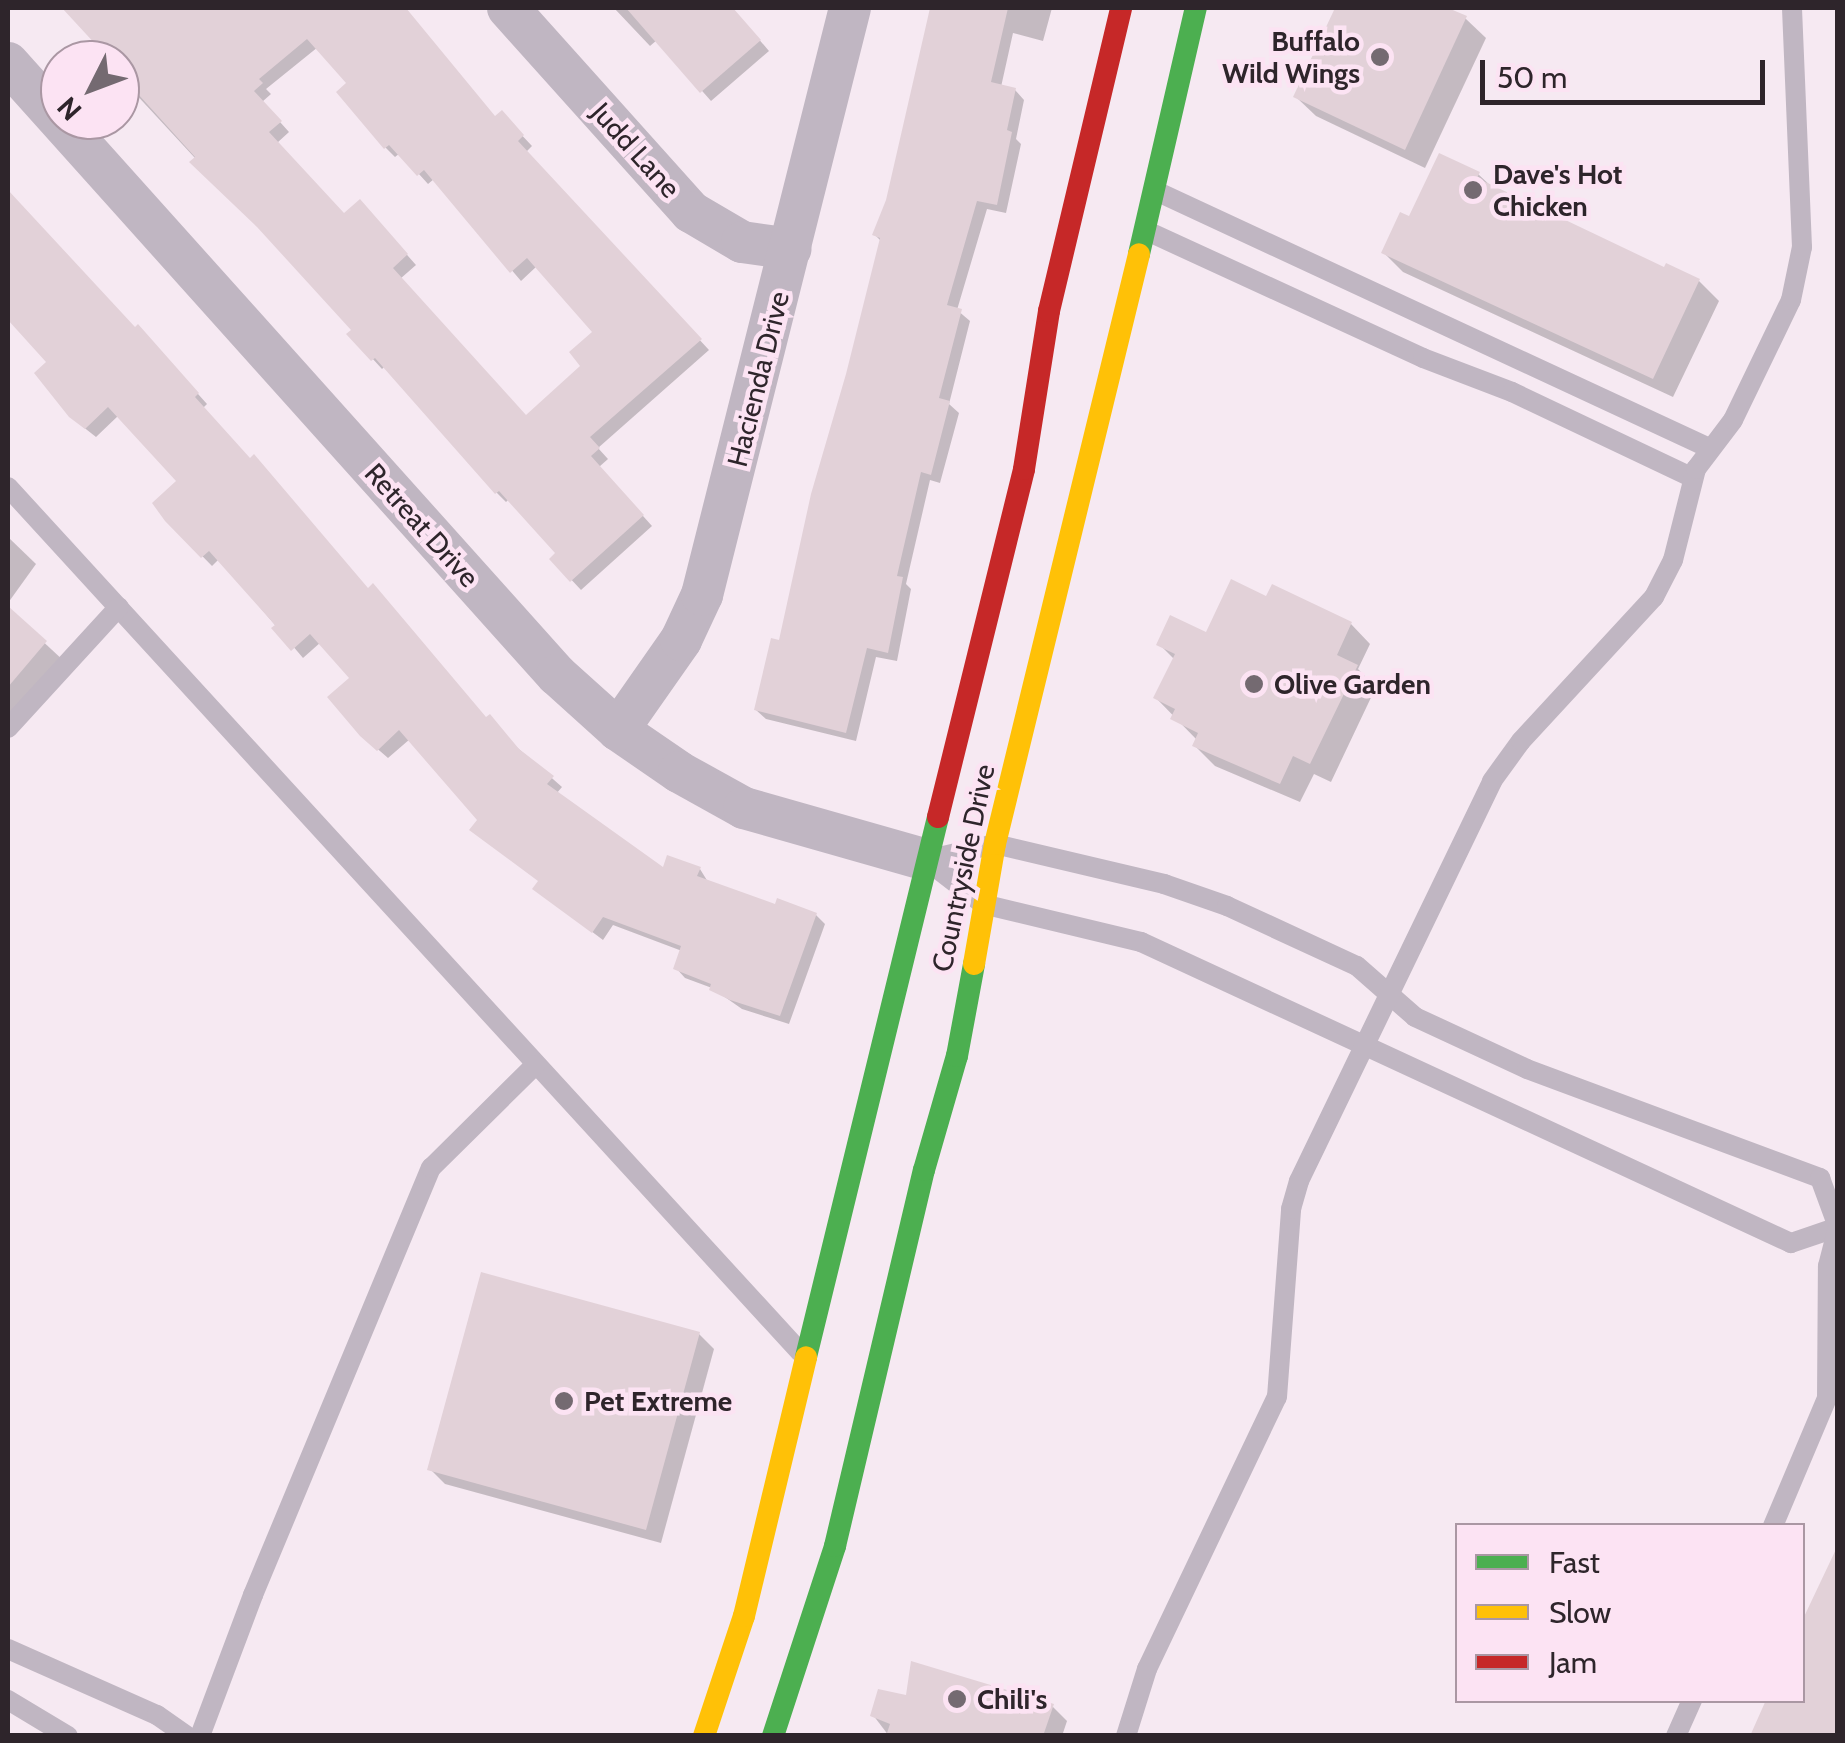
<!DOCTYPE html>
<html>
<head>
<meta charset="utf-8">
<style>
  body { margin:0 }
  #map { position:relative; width:1845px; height:1743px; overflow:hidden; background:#f6e9f2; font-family:Cabin,sans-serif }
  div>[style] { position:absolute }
  .shadow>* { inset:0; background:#0003 }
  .building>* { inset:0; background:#e2d1d8 }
  .lane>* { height:20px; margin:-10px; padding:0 10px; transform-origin:10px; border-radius:10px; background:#c0b6c2 }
  .street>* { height:42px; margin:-21px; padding:0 21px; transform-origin:21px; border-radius:21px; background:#c0b6c2 }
  .fast>* { height:22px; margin:-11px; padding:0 11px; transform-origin:11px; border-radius:11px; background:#4caf50 }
  .slow>* { height:22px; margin:-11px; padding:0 11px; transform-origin:11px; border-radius:11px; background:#ffc107 }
  .jam>* { height:22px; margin:-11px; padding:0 11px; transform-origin:11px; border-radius:11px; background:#c62828 }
  .dots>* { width:28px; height:28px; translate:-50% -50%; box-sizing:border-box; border:5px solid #fce3f3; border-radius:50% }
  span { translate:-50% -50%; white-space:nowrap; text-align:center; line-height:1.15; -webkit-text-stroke:9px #fce3f3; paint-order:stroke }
  .poi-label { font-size:28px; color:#2e252b; font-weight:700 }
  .right { translate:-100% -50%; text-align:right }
  .left { translate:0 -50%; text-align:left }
  .street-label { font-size:28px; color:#2e252b }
  .frame { position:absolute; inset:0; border:10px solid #2e252b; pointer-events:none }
  .legend { position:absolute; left:1455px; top:1523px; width:350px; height:180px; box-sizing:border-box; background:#fce3f3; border:2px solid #aa97a3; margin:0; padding:12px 18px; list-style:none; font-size:30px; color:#2e252b }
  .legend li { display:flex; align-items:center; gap:20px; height:50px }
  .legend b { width:50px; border:2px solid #aa97a3 }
  .north { position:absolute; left:40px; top:40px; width:100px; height:100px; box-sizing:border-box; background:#fce3f3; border:2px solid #aa97a3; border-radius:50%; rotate:228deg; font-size:28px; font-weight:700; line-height:40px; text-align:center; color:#2e252b }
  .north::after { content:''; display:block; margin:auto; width:35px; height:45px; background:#746a71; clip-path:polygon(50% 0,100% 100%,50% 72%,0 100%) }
  .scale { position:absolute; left:1480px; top:60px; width:285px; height:45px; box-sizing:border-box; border:5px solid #2e252b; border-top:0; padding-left:12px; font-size:30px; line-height:35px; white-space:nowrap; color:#2e252b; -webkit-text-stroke:8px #fce3f3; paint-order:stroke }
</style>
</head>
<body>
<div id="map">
  <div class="shadow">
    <i style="clip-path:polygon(evenodd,66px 8px,404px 8px,496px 119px,502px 114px,532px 146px,526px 152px,709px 350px,598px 448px,608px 459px,599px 467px,652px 526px,581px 590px,552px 559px,558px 553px,509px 499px,506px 502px,497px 493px,385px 366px,382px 369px,350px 334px,354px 330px,120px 77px,120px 60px,114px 60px,66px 8px,318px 47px,350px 83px,340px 92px,386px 148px,395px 157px,400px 153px,428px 184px,434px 179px,521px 281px,537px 266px,595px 332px,584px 366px,526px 418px,400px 279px,416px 265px,369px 212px,344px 216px,277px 143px,289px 132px,262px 102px,271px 94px,266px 89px,318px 47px)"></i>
    <i style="clip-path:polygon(614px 8px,732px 8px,769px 51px,711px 101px,657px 40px,650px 46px)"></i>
    <i style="clip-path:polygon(934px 8px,1052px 8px,1043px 41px,1013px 33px,1001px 87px,1015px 90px,1024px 100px,1016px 139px,1021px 144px,1006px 213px,987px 209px,957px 310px,970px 321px,949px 404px,959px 413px,940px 483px,930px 480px,906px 584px,911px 589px,897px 661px,876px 657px,856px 741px,766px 719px,756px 710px,781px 643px,881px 241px,875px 235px,889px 200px)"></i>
    <i style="clip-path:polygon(1338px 8px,1442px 8px,1466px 19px,1486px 38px,1425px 168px,1316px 116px,1296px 97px)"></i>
    <i style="clip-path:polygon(1478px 174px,1493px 188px,1665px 270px,1699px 281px,1719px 301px,1673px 397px,1403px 272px,1384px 253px,1410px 220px)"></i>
    <i style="clip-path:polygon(8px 192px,135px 330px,147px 337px,207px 404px,203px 408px,486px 720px,562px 787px,556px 794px,664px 871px,700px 869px,708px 882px,776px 907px,816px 915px,825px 924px,789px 1024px,742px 1009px,712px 988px,685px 978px,676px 968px,682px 951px,613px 925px,603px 940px,535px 889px,540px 882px,410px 739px,388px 758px,373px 745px,353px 678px,321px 642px,303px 658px,219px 559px,212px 566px,167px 520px,179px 482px,119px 415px,96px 437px,82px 426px,50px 362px,8px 319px)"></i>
    <i style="clip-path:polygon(8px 537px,36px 564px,8px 603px)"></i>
    <i style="clip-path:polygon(1267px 599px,1351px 624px,1370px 644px,1358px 669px,1376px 687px,1331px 782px,1314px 774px,1300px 802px,1215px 766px,1195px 746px,1197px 740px,1156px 698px,1175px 660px,1159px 644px,1207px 636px)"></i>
    <i style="clip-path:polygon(8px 609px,65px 662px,8px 730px)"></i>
    <i style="clip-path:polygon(699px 1334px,714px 1349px,661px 1543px,445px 1484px,430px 1469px)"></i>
    <i style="clip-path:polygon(908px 1698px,1052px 1706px,1067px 1721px,1062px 1736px,889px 1736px,873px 1715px)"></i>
  </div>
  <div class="building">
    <i style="clip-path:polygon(evenodd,62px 8px,406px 8px,495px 116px,502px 110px,524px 135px,518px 141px,702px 339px,590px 437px,600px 448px,591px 456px,644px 515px,570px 582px,549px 559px,555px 553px,499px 491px,495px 494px,375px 358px,371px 361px,346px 334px,351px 330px,257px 227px,189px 162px,195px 157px,138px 94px,134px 97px,120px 82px,120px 60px,110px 60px,62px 8px,307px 39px,346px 83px,336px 92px,384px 149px,389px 145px,417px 176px,424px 170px,510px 273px,527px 258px,592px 332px,569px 352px,580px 366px,526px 415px,393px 268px,408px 254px,360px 199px,344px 213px,269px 132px,282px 121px,254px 91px,263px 83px,259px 79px,307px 39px)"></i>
    <i style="clip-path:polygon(626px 8px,733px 8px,761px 40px,700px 93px)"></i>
    <i style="clip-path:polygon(930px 8px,1008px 8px,991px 82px,1016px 88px,1007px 130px,1012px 132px,997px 205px,977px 201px,947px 305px,962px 309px,939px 398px,950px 401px,931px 475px,921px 472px,897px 576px,903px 577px,888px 653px,867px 648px,846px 733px,754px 710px,771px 638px,779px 640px,811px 494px,846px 374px,880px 238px,872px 235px,886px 200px)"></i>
    <i style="clip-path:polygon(1335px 8px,1448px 8px,1467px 16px,1405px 150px,1293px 97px)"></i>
    <i style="clip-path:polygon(1439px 153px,1480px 172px,1477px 178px,1664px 267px,1666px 263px,1700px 279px,1653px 379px,1381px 253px,1400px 212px,1409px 216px)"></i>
    <i style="clip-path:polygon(8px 190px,135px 327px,138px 324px,199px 393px,195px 397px,250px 458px,254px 454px,368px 588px,373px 583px,486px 717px,490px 714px,519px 749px,554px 776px,547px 784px,663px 867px,667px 855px,701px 867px,697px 876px,775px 904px,777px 898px,817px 913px,780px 1016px,730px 1000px,709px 990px,711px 984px,673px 969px,681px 946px,603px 917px,592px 933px,532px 889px,538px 881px,469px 830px,477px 820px,399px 730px,377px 751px,360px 736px,327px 697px,349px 678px,310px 634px,291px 651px,271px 628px,275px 625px,209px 551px,201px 558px,165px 521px,152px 503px,176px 481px,108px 407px,85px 429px,69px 417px,34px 373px,46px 362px,8px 320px)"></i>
    <i style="clip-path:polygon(1231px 579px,1266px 596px,1272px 584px,1352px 622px,1337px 655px,1358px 665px,1310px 764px,1293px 756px,1280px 784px,1192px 746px,1198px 733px,1170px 719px,1175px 709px,1153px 698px,1175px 654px,1156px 645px,1170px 615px,1206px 632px)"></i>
    <i style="clip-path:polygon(8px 606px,47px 641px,8px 687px)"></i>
    <i style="clip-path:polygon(481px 1272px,700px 1332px,646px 1530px,427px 1470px)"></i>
    <i style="clip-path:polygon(1838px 1545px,1838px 1736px,1750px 1736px,1766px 1700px,1802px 1700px,1802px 1621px)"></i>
    <i style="clip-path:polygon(911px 1661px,1054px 1704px,1043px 1736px,886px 1736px,890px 1724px,870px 1716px,878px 1689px,906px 1695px)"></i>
  </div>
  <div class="lane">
    <i style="left:1158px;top:192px;width:608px;rotate:24.92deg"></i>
    <i style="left:1147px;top:231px;width:304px;rotate:24.7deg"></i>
    <i style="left:1423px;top:358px;width:95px;rotate:20.9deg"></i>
    <i style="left:1512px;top:392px;width:200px;rotate:25.4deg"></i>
    <i style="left:8px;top:487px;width:1173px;rotate:47.52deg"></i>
    <i style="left:8px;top:728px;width:164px;rotate:-47.5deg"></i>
    <i style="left:995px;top:844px;width:174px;rotate:13.3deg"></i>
    <i style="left:1164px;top:884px;width:67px;rotate:19.2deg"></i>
    <i style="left:1227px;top:906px;width:143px;rotate:24.8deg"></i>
    <i style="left:1357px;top:966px;width:77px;rotate:41.3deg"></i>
    <i style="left:1415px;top:1017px;width:123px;rotate:24.9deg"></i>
    <i style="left:1527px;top:1069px;width:313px;rotate:20.4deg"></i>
    <i style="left:1820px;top:1178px;width:52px;rotate:69.8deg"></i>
    <i style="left:1838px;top:1227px;width:50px;rotate:161.2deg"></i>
    <i style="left:1791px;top:1243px;width:716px;rotate:-155.15deg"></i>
    <i style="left:1141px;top:942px;width:163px;rotate:-166.5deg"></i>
    <i style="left:983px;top:904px;width:72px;rotate:-142.3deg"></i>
    <i style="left:926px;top:860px;width:71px;rotate:-13.1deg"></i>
    <i style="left:1773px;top:1526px;width:139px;rotate:-67.1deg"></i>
    <i style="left:1827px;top:1398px;width:132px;rotate:-89.6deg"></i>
    <i style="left:1828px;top:1266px;width:40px;rotate:-75.6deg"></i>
    <i style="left:8px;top:1649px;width:163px;rotate:23.9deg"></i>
    <i style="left:157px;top:1715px;width:37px;rotate:35deg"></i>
    <i style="left:8px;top:1700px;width:70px;rotate:31deg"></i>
    <i style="left:200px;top:1736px;width:151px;rotate:-69.4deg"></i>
    <i style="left:253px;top:1595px;width:463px;rotate:-67.4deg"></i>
    <i style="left:431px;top:1168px;width:146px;rotate:-44.7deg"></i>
    <i style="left:1126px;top:1736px;width:70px;rotate:-72.6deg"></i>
    <i style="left:1147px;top:1669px;width:301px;rotate:-64.5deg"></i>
    <i style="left:1277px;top:1397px;width:189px;rotate:-85.7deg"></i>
    <i style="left:1291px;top:1209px;width:29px;rotate:-74deg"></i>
    <i style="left:1299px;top:1181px;width:444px;rotate:-64.2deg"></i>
    <i style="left:1492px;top:781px;width:49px;rotate:-54.1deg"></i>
    <i style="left:1521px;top:741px;width:196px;rotate:-47.3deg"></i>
    <i style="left:1654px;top:597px;width:42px;rotate:-62.8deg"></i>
    <i style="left:1673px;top:560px;width:94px;rotate:-75.8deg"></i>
    <i style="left:1696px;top:469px;width:61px;rotate:-52.9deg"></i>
    <i style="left:1733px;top:420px;width:133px;rotate:-64.2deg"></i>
    <i style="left:1791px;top:300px;width:54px;rotate:-78.3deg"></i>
    <i style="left:1802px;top:247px;width:239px;rotate:-92.4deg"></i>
    <i style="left:1676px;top:1736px;width:39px;rotate:-66deg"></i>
  </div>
  <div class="street">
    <i style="left:508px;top:8px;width:274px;rotate:48.1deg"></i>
    <i style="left:691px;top:212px;width:59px;rotate:30.5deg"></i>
    <i style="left:742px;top:242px;width:49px;rotate:8.1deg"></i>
    <i style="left:8px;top:63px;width:822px;rotate:48.11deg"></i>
    <i style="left:557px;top:675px;width:82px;rotate:42deg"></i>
    <i style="left:618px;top:730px;width:74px;rotate:34.5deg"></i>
    <i style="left:679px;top:772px;width:74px;rotate:29deg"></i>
    <i style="left:744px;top:808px;width:189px;rotate:15.9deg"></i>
    <i style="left:618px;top:730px;width:110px;rotate:-55deg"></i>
    <i style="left:681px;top:640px;width:50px;rotate:-65deg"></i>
    <i style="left:702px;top:595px;width:605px;rotate:-75.85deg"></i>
  </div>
  <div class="fast">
    <i style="left:1139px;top:254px;width:253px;rotate:-77deg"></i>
    <i style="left:806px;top:1357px;width:556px;rotate:-76.26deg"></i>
    <i style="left:773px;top:1736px;width:200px;rotate:-71.9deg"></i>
    <i style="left:835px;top:1546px;width:386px;rotate:-76.7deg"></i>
    <i style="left:924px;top:1170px;width:119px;rotate:-73.9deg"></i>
    <i style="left:957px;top:1056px;width:94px;rotate:-79.5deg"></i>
  </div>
  <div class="slow">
    <i style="left:974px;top:964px;width:122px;rotate:-80.1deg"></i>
    <i style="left:995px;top:844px;width:607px;rotate:-76.28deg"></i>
    <i style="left:704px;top:1736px;width:126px;rotate:-71.6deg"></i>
    <i style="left:744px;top:1616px;width:266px;rotate:-76.5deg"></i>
  </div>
  <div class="jam">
    <i style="left:938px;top:817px;width:358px;rotate:-76.1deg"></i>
    <i style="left:1024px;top:469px;width:160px;rotate:-81deg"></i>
    <i style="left:1049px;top:311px;width:311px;rotate:-76.6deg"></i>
  </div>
  <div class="dots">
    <i style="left:1380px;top:57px;background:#746a71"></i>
    <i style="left:1473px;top:190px;background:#746a71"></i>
    <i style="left:1254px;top:684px;background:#746a71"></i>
    <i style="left:564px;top:1401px;background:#746a71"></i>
    <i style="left:957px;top:1699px;background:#746a71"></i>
  </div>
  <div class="poi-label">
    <span class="right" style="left:1360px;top:57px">Buffalo<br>Wild Wings</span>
    <span class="left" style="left:1493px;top:190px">Dave's Hot<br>Chicken</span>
    <span class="left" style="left:1274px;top:684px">Olive Garden</span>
    <span class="left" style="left:584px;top:1401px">Pet Extreme</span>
    <span class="left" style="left:977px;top:1699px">Chili's</span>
  </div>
  <div class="street-label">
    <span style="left:636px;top:150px;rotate:48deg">Judd Lane</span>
    <span style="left:758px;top:379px;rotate:-76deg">Hacienda Drive</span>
    <span style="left:422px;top:525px;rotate:48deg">Retreat Drive</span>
    <span style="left:963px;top:868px;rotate:-78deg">Countryside Drive</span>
  </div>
  <div class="frame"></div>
  <ul class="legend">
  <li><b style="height:12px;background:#4caf50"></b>Fast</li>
  <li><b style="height:12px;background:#ffc107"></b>Slow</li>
  <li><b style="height:12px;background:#c62828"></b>Jam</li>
  </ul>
  <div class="north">N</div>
  <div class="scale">50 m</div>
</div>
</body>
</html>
